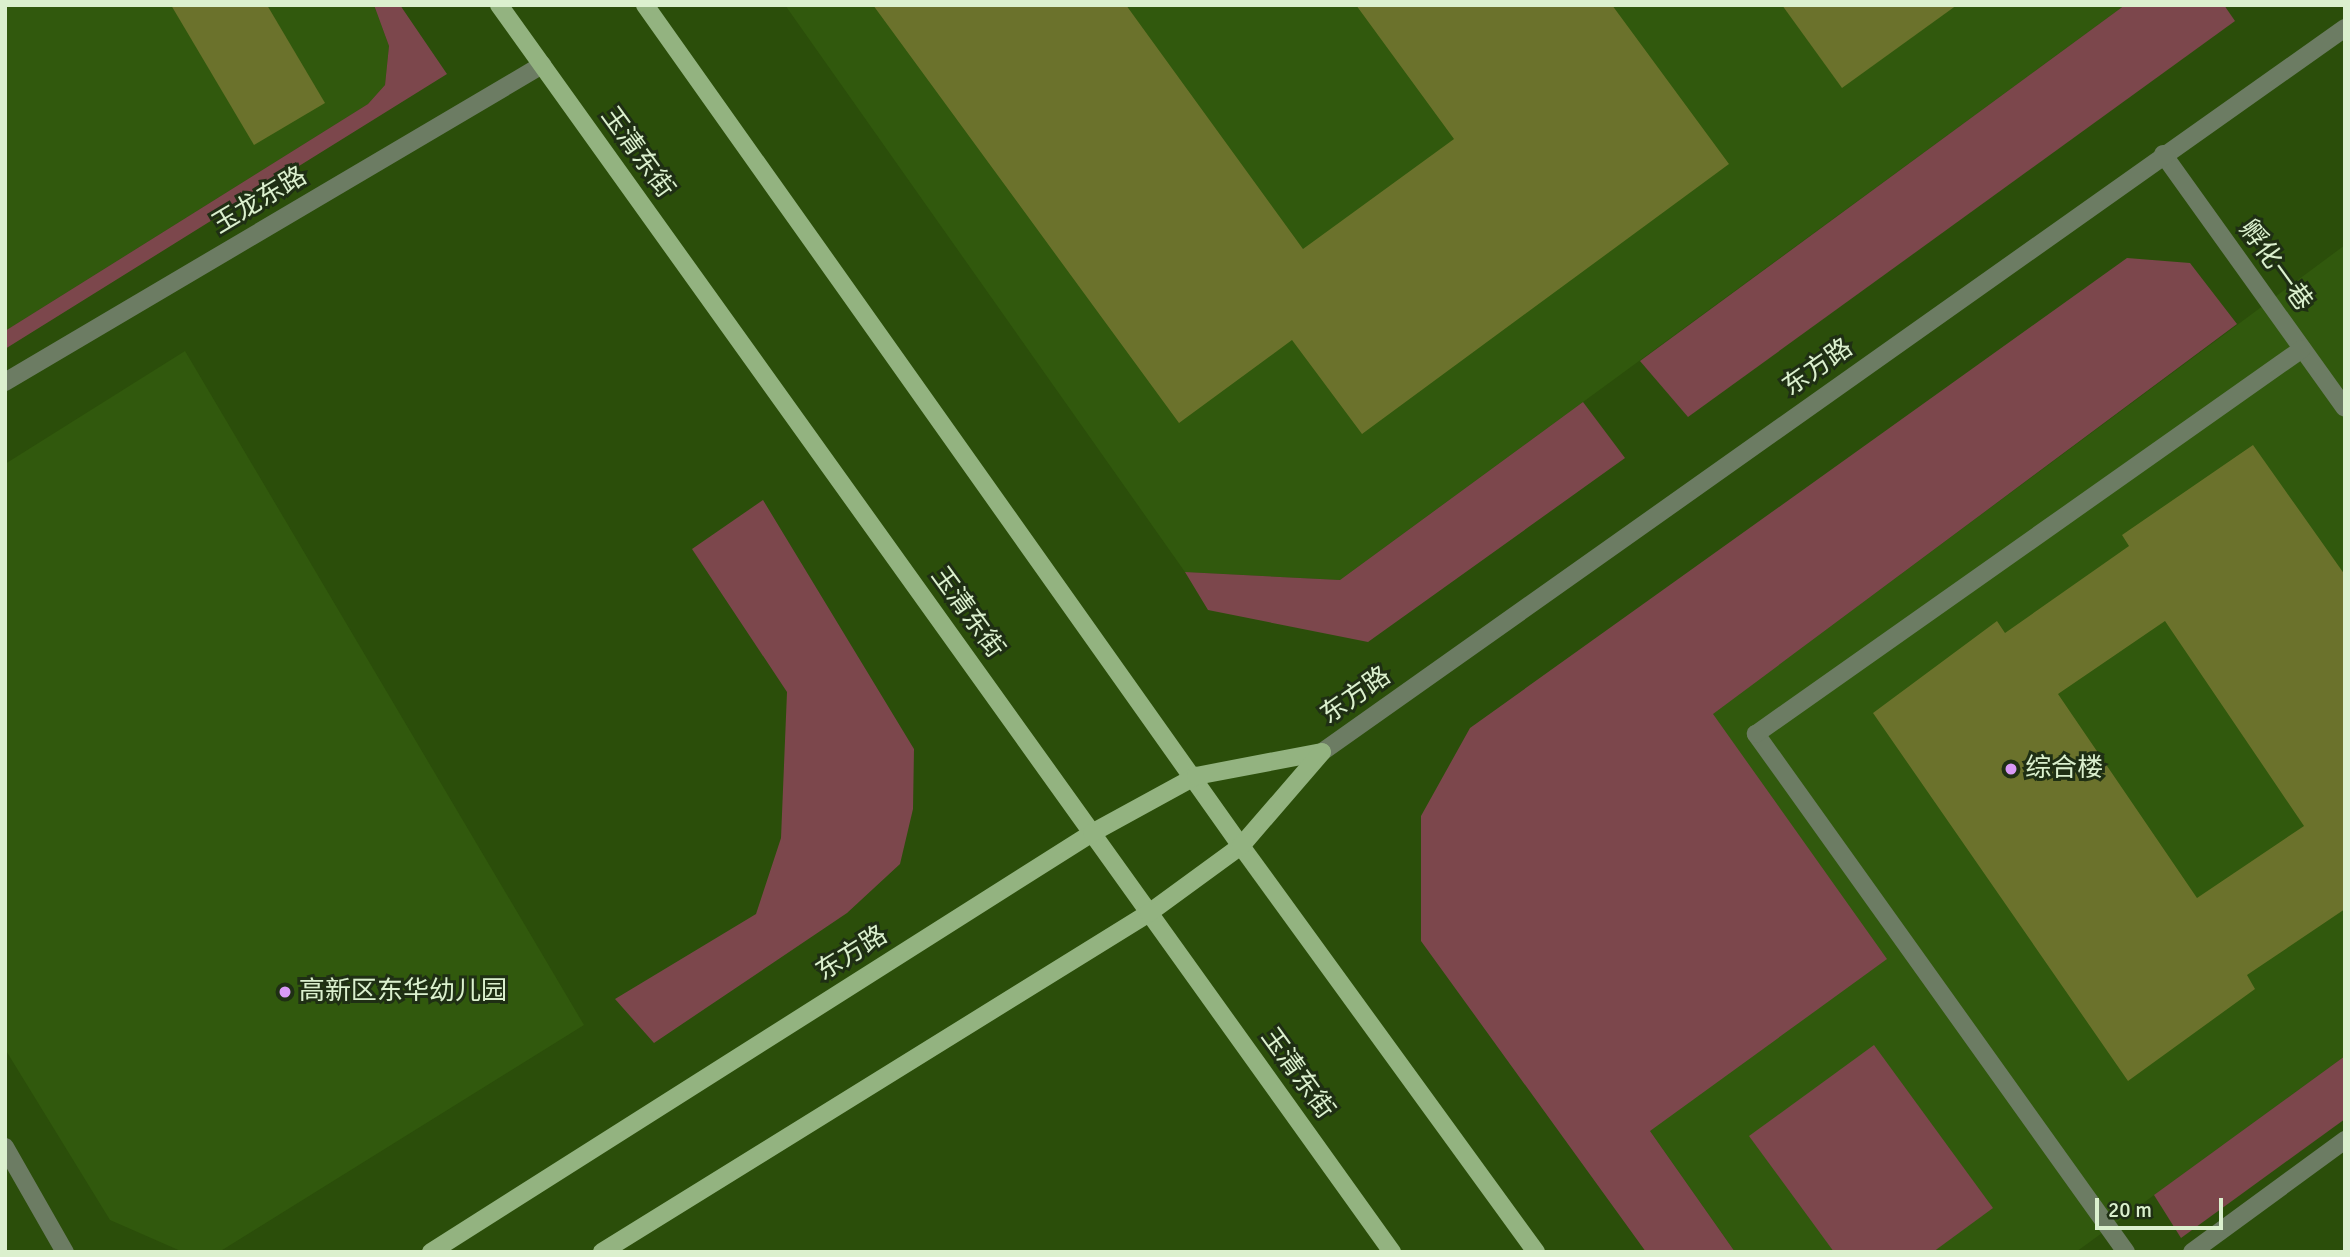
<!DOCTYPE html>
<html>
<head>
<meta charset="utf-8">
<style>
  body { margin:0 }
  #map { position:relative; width:2350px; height:1257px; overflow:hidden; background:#2b4e0a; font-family:Signika,"Noto Sans SC",sans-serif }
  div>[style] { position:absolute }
  .built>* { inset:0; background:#31590d }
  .green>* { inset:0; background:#7c474c }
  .building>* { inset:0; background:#6b722c }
  .minor>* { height:18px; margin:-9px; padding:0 9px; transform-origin:9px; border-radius:9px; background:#6c7c63 }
  .major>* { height:18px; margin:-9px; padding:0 9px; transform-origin:9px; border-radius:9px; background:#93b380 }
  .dots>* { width:19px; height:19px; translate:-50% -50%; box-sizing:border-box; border:4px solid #1f2f14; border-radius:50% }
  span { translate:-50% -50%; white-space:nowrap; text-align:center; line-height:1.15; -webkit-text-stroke:6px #1f2f14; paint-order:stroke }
  .street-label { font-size:26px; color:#dbf0ce }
  .poi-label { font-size:26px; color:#dbf0ce }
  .left { translate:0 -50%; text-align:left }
  .frame { position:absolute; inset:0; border:7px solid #dbf0ce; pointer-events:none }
  .scale { position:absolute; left:2095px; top:1198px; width:128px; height:32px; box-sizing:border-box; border:4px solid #dbf0ce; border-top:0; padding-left:9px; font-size:21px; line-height:24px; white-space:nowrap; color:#dbf0ce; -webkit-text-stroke:5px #1f2f14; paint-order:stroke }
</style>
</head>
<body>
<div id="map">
  <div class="built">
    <i style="clip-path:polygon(5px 5px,374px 5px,389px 46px,385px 85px,368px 104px,5px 331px)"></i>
    <i style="clip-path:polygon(785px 5px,2125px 5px,1340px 580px,1185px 572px)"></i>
    <i style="clip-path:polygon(2345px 245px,2345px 1056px,2076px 1252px,1735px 1252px,1565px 1010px,1573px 817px)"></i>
    <i style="clip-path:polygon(185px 351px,584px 1025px,219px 1252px,183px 1252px,110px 1220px,5px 1049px,5px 464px)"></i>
  </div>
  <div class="green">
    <i style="clip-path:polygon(374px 5px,400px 5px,447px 74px,5px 349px,5px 331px,368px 104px,385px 85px,389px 46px)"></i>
    <i style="clip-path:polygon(2125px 5px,2224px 5px,2235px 21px,1688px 417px,1640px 361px)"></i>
    <i style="clip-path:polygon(2127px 258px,2190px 263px,2237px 324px,1713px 714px,1887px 959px,1650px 1131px,1735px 1252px,1646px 1252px,1421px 941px,1421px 816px,1470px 728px)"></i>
    <i style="clip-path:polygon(1583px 402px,1625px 458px,1368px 642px,1208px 610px,1185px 572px,1340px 580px)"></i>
    <i style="clip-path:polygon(763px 500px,914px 749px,913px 809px,900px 864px,847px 913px,654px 1043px,615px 999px,756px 914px,781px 838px,787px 692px,692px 549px)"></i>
    <i style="clip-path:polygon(1874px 1045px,1993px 1208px,1933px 1252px,1834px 1252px,1749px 1136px)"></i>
    <i style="clip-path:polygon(2345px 1056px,2345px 1119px,2181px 1238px,2154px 1195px)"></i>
  </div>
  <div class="building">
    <i style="clip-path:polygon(171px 5px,267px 5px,325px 103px,254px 145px)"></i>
    <i style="clip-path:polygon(873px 5px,1126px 5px,1303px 249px,1454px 139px,1356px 5px,1612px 5px,1729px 164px,1362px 434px,1292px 340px,1179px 423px)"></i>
    <i style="clip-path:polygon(1782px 5px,1957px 5px,1842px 88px)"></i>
    <i style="clip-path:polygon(evenodd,2253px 445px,2345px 575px,2345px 909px,2247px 975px,2255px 989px,2128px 1081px,1873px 713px,1997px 621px,2005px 633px,2129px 546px,2122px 535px,2253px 445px,2165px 621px,2304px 826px,2197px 898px,2058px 694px,2165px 621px)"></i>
  </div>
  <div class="minor">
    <i style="left:2163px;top:154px;width:312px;rotate:54.4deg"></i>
    <i style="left:5px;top:382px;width:624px;rotate:-30.55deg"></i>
    <i style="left:1322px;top:752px;width:1253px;rotate:-35.29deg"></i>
    <i style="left:5px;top:1147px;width:121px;rotate:60.3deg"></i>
    <i style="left:2126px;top:1252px;width:637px;rotate:-125.54deg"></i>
    <i style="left:1756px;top:734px;width:668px;rotate:-35.19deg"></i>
    <i style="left:2192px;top:1252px;width:190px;rotate:-36.2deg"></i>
  </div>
  <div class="major">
    <i style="left:499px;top:5px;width:1534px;rotate:54.39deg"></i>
    <i style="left:645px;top:5px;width:1031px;rotate:54.68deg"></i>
    <i style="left:1241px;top:846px;width:502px;rotate:54deg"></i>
    <i style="left:431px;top:1252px;width:783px;rotate:-32.37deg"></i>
    <i style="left:1092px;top:833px;width:119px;rotate:-28.7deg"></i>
    <i style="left:1196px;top:776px;width:128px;rotate:-10.8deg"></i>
    <i style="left:602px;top:1252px;width:644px;rotate:-31.79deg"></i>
    <i style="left:1149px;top:913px;width:114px;rotate:-36.1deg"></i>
    <i style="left:1241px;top:846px;width:124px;rotate:-49.2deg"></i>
  </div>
  <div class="dots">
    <i style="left:2011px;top:769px;background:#d99af7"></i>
    <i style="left:285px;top:992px;background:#d99af7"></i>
  </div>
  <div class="street-label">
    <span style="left:637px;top:153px;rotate:54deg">玉清东街</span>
    <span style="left:260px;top:201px;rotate:-31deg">玉龙东路</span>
    <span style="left:2275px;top:266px;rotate:54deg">孵化一巷</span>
    <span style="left:1818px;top:368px;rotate:-35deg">东方路</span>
    <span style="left:967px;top:613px;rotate:54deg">玉清东街</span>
    <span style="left:1356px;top:696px;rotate:-35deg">东方路</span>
    <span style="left:852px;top:954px;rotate:-32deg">东方路</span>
    <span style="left:1297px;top:1074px;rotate:54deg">玉清东街</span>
  </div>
  <div class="poi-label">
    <span class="left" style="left:2025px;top:769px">综合楼</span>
    <span class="left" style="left:299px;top:992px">高新区东华幼儿园</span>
  </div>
  <div class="frame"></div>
  <div class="scale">20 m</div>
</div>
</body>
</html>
